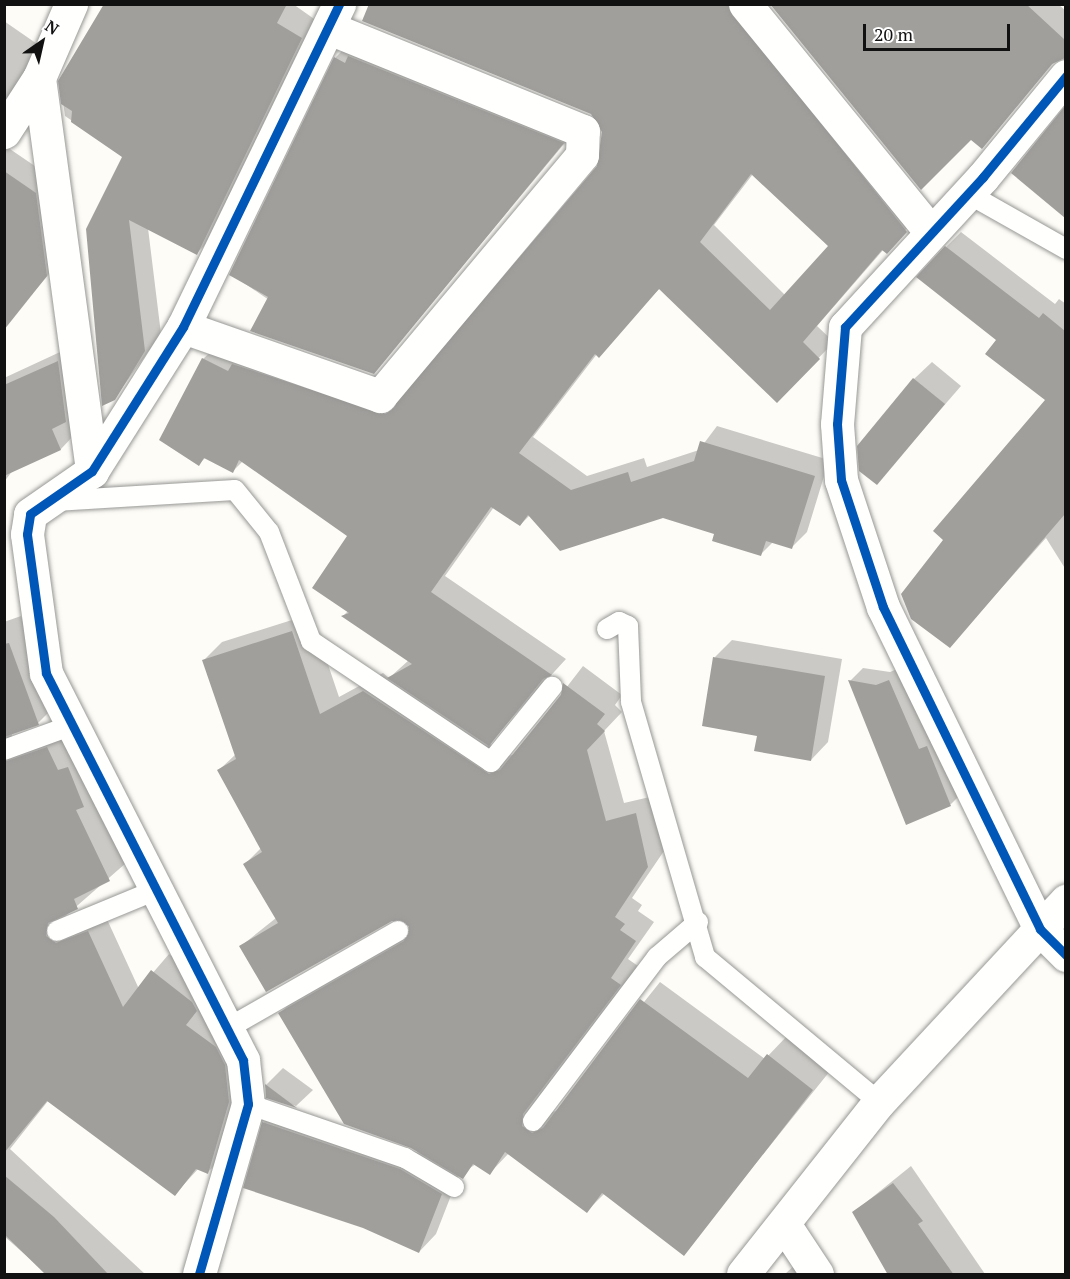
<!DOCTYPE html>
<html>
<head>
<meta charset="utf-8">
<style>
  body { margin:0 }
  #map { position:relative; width:1070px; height:1279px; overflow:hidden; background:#fdfcf7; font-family:"PT Serif",serif }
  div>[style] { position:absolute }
  .shadow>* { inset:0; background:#0003 }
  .building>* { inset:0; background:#a19f9c }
  .roads { filter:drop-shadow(0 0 2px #979795) drop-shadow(0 0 2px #979795) }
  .lane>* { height:20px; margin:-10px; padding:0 10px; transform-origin:10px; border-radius:10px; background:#fffffe }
  .street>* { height:33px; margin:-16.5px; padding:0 16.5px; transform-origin:16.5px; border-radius:16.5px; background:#fffffe }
  .cycleway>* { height:9px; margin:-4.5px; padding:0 4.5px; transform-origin:4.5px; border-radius:4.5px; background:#0057b8 }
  span { translate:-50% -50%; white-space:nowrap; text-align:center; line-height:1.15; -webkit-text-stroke:6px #fff; paint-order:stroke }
  .frame { position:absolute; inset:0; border:6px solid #111; pointer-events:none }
  .north { position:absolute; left:12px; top:12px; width:60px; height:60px; -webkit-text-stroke:4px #fff; paint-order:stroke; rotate:34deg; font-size:16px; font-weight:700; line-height:24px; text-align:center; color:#111 }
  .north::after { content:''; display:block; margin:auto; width:21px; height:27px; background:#111; clip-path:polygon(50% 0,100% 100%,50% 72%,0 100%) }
  .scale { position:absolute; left:863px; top:24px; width:147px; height:27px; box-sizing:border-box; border:3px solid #111; border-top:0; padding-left:8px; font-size:18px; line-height:21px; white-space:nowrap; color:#111; -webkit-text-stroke:4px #fff; paint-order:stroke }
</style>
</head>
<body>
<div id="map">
  <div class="shadow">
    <i style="clip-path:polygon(119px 4px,293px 4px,317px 21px,213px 237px,197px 253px,148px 228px,161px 334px,114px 399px,124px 156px,65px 116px,60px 81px)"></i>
    <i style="clip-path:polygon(evenodd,370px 4px,749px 4px,921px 216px,884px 249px,817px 326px,834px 342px,777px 401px,660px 288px,597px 354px,533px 437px,587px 476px,644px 458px,647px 467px,699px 450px,717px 426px,829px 460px,807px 532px,792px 547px,773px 542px,760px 555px,716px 533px,663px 517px,530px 515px,520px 525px,494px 507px,445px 576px,566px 659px,489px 743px,508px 756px,515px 754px,583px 666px,622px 695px,615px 705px,622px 712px,604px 731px,624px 803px,654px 796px,666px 848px,632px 898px,642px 905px,638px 911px,654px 922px,628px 959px,638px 966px,544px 1113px,557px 1111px,660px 982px,765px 1059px,787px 1036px,830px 1071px,683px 1254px,605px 1193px,587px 1211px,509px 1153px,490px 1173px,476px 1164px,459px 1175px,436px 1234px,419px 1252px,364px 1226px,245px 1187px,264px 1122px,281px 1105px,419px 1153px,280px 1013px,299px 995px,411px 931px,405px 920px,392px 919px,241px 946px,276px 918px,245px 864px,261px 848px,219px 770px,236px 754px,204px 660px,222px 642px,311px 614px,339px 697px,383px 673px,389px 678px,409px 660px,343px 616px,348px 611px,349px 535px,243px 461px,233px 471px,206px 457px,199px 464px,203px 359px,219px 344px,400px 399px,598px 167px,603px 131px,592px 113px,370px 4px,753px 174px,830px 246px,785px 295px,714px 225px,753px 174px)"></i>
    <i style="clip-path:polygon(772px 4px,1058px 4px,1066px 11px,1066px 57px,1055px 61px,982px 147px)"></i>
    <i style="clip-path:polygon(4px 21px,40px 46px,4px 106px)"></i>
    <i style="clip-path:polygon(352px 41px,579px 126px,374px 372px,231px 274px,336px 57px)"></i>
    <i style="clip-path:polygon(1066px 108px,1066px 217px,1013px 173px)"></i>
    <i style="clip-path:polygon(4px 145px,51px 177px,62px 259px,19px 309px,4px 298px)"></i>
    <i style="clip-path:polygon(961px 232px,1055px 304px,1059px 299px,1066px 304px,1066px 413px,988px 354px,998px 340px,946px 247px)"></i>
    <i style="clip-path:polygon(73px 346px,76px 433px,61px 449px,13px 470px,4px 482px,4px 378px)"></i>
    <i style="clip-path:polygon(932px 362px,961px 386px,877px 483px,914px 379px)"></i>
    <i style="clip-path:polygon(1041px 410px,1066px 431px,1066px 570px,1046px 538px,950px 646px)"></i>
    <i style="clip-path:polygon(21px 616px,55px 706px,38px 723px,12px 734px,12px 742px,64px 731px,126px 863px,62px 919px,105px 915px,139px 989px,169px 954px,209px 985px,241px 1048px,225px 1155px,208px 1172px,199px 1168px,175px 1194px,48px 1101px,10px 1149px,145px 1274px,47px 1274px,4px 1236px,4px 622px)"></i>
    <i style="clip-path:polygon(732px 640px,842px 659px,828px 742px,811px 760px,759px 735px,715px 657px)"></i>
    <i style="clip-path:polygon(902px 667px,964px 791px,951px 804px,906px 823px,850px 681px,863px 668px,890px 672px)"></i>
    <i style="clip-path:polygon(283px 1068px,313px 1090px,296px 1106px,268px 1096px,266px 1085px)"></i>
    <i style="clip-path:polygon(911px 1166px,985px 1274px,892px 1274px,854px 1212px)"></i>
    <i style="clip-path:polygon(810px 1251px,831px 1274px,785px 1274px)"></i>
  </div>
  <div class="building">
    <i style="clip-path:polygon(104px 4px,287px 4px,277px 23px,302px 38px,197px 255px,129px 220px,145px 351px,115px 400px,102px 406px,86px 229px,122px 157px,71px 122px,72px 111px,61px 104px,58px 81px)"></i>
    <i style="clip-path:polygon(evenodd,369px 4px,727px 4px,907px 232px,887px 254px,882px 250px,803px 342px,820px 359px,777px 403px,659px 289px,599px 358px,595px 354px,519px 453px,571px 490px,628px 472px,631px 482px,694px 461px,700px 441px,815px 476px,792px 549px,766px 541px,761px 556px,712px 541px,714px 534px,663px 518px,560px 551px,528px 515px,520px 526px,491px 507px,431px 592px,552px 675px,543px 679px,489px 746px,387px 678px,412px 664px,341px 616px,349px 613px,312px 588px,347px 536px,239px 460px,233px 473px,204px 458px,199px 466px,159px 440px,202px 358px,228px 371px,232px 364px,386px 414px,597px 166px,602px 132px,591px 114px,362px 21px,369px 4px,751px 174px,828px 246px,770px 310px,700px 242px,751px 174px)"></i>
    <i style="clip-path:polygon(770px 4px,1026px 4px,1065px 40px,1065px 58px,1052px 64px,982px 149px,971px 140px,921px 190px)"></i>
    <i style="clip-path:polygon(348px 56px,564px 143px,374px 374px,250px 331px,268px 297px,229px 275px,334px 57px,345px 63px)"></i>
    <i style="clip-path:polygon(1065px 106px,1065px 218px,1011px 173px)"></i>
    <i style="clip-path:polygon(4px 171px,36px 193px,47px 276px,4px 330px)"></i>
    <i style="clip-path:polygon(945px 246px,1039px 318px,1043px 313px,1065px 331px,1065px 514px,950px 648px,911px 619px,901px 594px,943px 540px,933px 531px,1045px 400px,985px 354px,996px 340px,916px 277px)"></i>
    <i style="clip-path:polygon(58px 361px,66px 422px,52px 429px,61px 450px,4px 476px,4px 385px)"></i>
    <i style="clip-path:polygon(913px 378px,945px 404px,877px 485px,859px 471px,857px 446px)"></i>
    <i style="clip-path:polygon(292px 631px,320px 714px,363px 691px,489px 774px,500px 770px,561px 695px,563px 683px,605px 714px,597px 724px,605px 731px,587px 750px,606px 821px,636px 813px,648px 867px,615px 917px,625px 924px,620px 930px,636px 941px,611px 978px,621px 985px,523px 1114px,522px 1126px,532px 1133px,543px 1128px,640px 999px,748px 1078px,767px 1054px,813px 1090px,684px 1256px,602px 1193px,587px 1213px,505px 1152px,490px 1175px,473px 1164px,463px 1179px,411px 1148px,344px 1124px,278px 1013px,404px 941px,409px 926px,392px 921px,266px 992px,239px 946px,278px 923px,243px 864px,262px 852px,217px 770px,236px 759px,202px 660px)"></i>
    <i style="clip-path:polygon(9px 643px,39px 725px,4px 737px,4px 644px)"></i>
    <i style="clip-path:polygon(713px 657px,825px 676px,811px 761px,754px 751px,757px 736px,702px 726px)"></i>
    <i style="clip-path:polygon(848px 680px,876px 685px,889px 680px,919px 749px,927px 746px,951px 806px,906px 825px)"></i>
    <i style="clip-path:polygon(47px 747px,58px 770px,68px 767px,84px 807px,76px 810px,110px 881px,74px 899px,78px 909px,48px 923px,46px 936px,56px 943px,88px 931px,123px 1007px,151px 970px,192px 1002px,197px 1011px,186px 1025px,216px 1047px,225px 1065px,229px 1102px,208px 1174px,196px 1169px,175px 1196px,47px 1101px,4px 1153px,4px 762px)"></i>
    <i style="clip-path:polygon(265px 1084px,297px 1108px,266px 1098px)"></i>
    <i style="clip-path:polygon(262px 1122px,400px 1169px,442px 1194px,419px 1253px,363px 1228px,243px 1188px)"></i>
    <i style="clip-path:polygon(4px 1175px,54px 1217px,109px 1275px,46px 1275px,4px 1234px)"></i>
    <i style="clip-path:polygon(893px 1183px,923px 1221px,918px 1224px,954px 1275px,888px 1275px,852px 1212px)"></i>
  </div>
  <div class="roads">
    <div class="lane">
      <i style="left:967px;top:193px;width:114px;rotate:29.5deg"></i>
      <i style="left:55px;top:501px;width:180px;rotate:-3.5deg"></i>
      <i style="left:235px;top:490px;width:54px;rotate:51deg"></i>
      <i style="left:269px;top:532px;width:117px;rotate:68.9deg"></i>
      <i style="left:311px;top:641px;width:217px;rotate:33.9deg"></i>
      <i style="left:491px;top:762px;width:97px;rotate:-50.9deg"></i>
      <i style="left:607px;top:629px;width:14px;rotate:-30deg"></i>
      <i style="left:619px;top:622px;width:10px;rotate:24deg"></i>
      <i style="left:628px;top:626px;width:76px;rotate:87.7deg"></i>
      <i style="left:631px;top:702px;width:266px;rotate:73.8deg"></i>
      <i style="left:705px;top:957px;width:226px;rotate:39.8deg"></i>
      <i style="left:4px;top:750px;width:70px;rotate:-20deg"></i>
      <i style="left:57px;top:931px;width:107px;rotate:-22.5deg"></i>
      <i style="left:228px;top:1028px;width:196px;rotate:-29.7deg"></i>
      <i style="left:248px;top:1104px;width:166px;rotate:19deg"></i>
      <i style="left:405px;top:1158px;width:57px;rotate:30.6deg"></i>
      <i style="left:533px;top:1121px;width:206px;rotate:-52.9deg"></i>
      <i style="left:657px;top:957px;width:54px;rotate:-40.5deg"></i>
    </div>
    <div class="street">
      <i style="left:745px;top:4px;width:293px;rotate:50.8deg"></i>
      <i style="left:1066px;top:76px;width:131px;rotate:129.4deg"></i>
      <i style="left:983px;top:177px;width:204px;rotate:132.6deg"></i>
      <i style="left:845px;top:327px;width:97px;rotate:94.7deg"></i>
      <i style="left:837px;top:424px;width:56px;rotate:85.9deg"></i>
      <i style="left:841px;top:480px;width:134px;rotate:71.7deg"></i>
      <i style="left:883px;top:607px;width:358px;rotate:64deg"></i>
      <i style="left:1040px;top:929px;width:37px;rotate:45deg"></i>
      <i style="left:39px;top:78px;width:397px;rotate:82.3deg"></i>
      <i style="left:4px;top:132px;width:64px;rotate:-57.1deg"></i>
      <i style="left:39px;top:78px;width:81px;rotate:-66.6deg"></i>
      <i style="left:183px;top:327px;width:209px;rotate:19.3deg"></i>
      <i style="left:380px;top:396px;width:314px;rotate:-50deg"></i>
      <i style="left:582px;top:155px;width:24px;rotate:-88deg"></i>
      <i style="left:583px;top:131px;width:274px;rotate:-157.9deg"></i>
      <i style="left:784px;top:1224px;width:60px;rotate:56.6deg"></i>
      <i style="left:199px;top:1274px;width:177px;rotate:-73.9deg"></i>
      <i style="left:248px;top:1104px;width:44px;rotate:-96.5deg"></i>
      <i style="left:243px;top:1060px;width:434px;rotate:-117deg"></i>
      <i style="left:46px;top:673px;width:140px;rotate:-97.8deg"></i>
      <i style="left:27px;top:534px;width:20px;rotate:-81deg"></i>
      <i style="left:30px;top:514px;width:75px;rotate:-34.7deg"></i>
      <i style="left:92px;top:471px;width:170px;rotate:-57.7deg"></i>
      <i style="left:183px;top:327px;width:359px;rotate:-64.2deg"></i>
      <i style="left:743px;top:1274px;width:219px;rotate:-51.7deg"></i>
      <i style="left:879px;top:1102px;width:275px;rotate:-47.1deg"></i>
    </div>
  </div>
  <div class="cycleway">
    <i style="left:1066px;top:76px;width:131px;rotate:129.4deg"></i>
    <i style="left:983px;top:177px;width:204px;rotate:132.6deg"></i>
    <i style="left:845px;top:327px;width:97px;rotate:94.7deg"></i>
    <i style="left:837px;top:424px;width:56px;rotate:85.9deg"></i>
    <i style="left:841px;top:480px;width:134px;rotate:71.7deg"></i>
    <i style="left:883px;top:607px;width:358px;rotate:64deg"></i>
    <i style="left:1040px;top:929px;width:37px;rotate:45deg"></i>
    <i style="left:199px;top:1274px;width:177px;rotate:-73.9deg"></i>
    <i style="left:248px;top:1104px;width:44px;rotate:-96.5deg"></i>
    <i style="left:243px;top:1060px;width:434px;rotate:-117deg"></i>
    <i style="left:46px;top:673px;width:140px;rotate:-97.8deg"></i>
    <i style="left:27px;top:534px;width:20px;rotate:-81deg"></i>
    <i style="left:30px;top:514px;width:75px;rotate:-34.7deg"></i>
    <i style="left:92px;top:471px;width:170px;rotate:-57.7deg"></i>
    <i style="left:183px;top:327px;width:359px;rotate:-64.2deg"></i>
  </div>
  <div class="frame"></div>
  <div class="north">N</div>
  <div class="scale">20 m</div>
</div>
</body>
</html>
